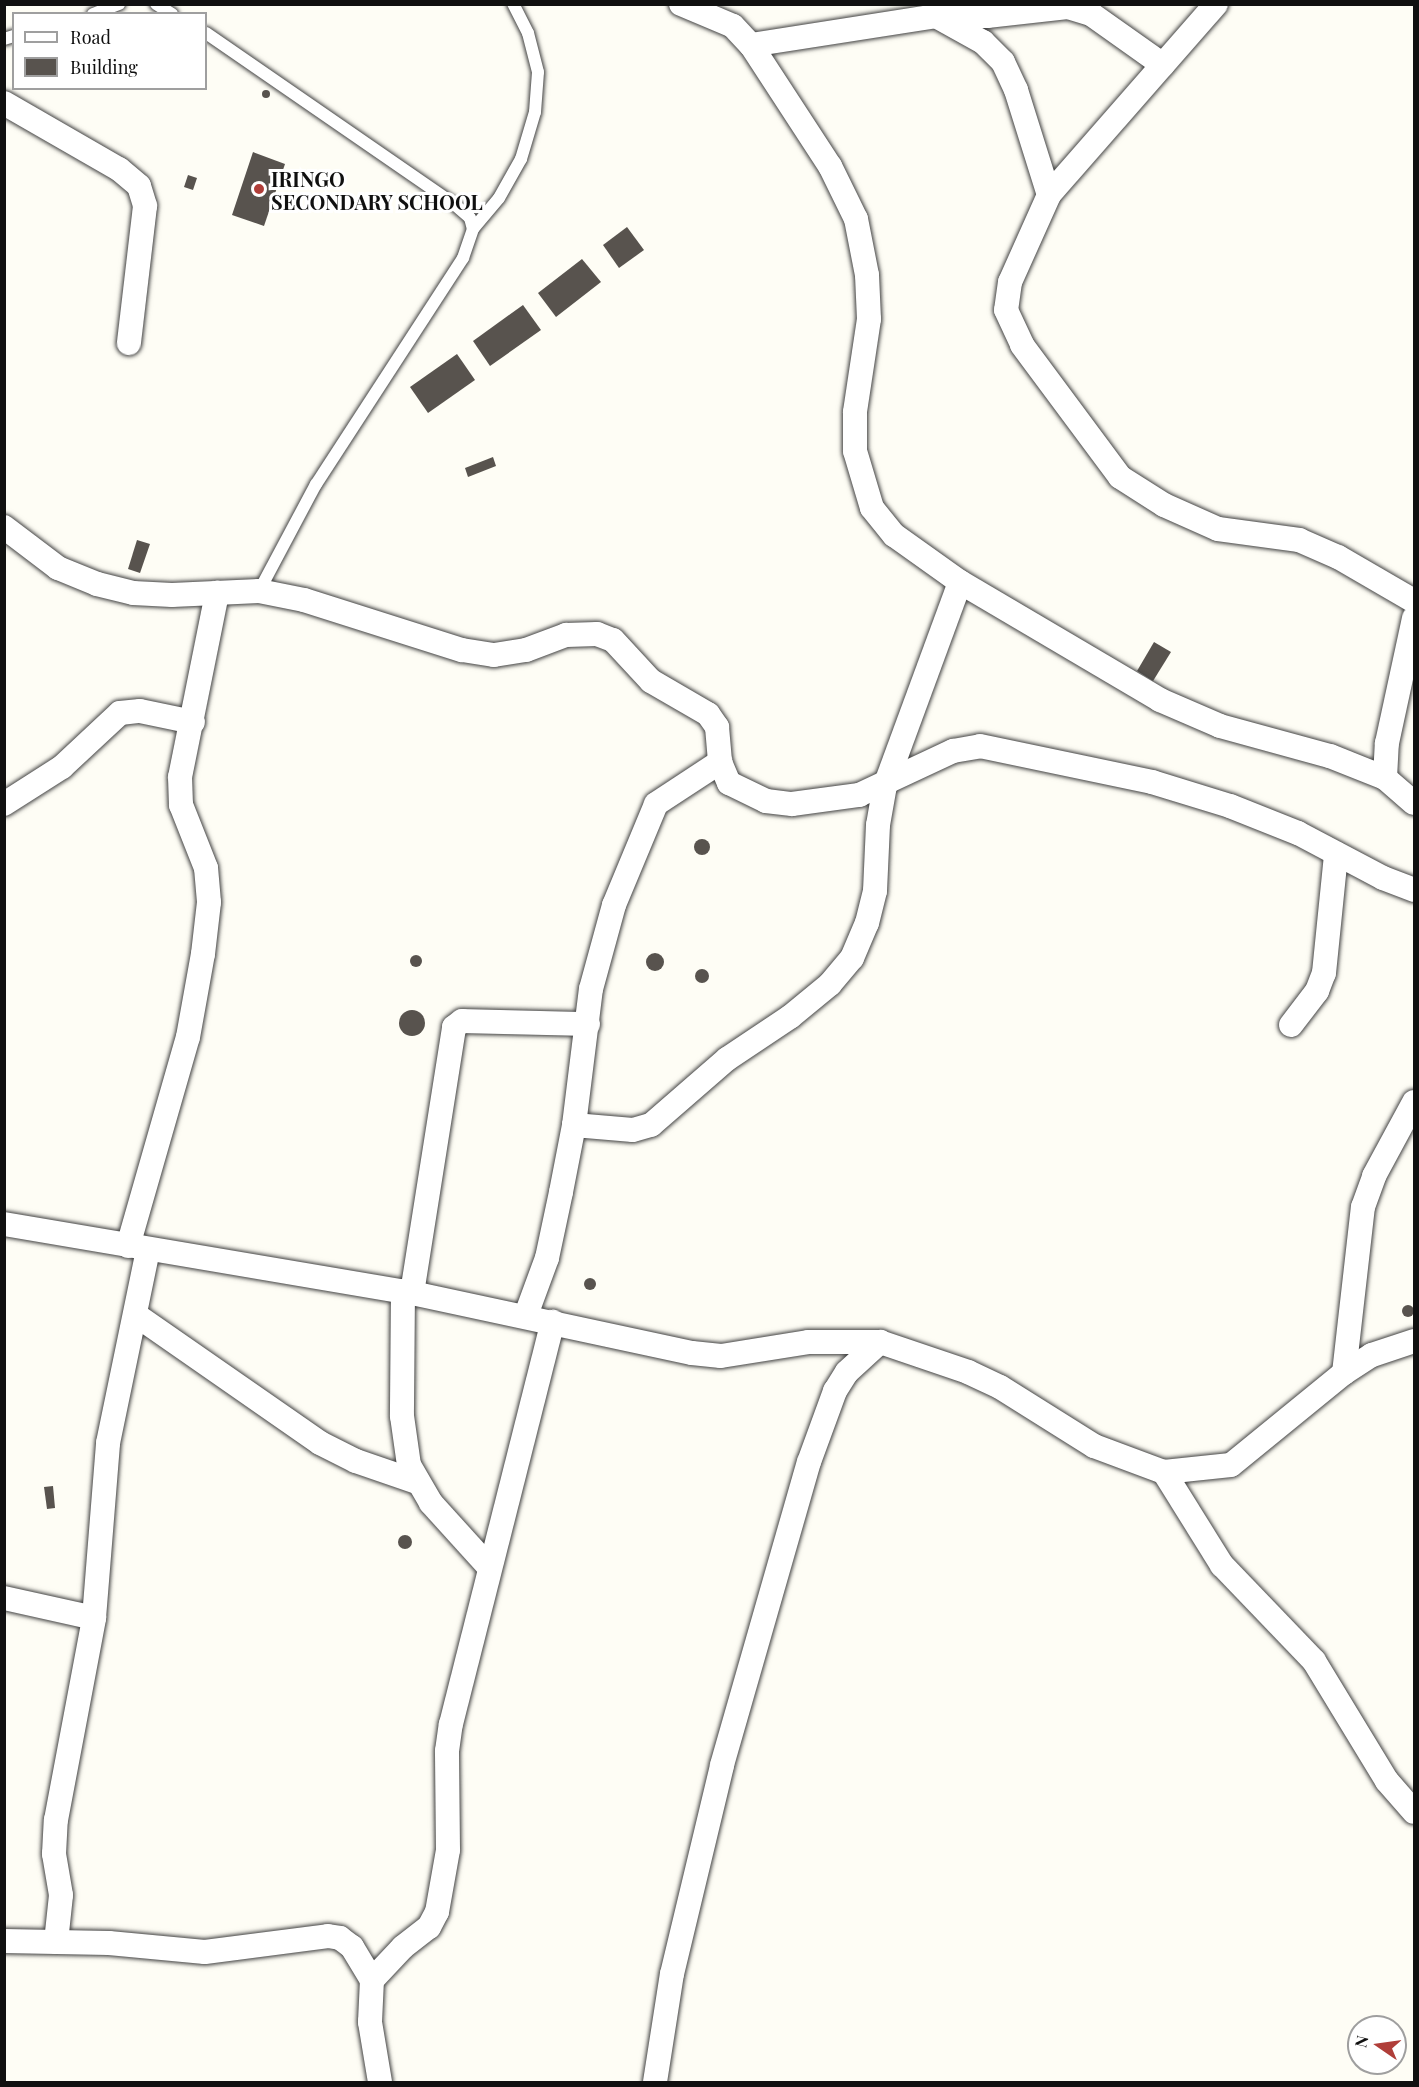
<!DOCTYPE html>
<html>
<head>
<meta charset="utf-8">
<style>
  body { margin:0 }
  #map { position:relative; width:1419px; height:2087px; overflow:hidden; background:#fefdf5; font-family:"Playfair Display",serif }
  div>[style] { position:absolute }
  .building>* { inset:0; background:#58534e }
  .round { border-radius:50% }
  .roads { filter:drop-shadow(0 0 2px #434343) drop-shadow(0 0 2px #434343) }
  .lane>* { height:12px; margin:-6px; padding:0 6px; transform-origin:6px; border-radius:6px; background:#fff }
  .street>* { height:24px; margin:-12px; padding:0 12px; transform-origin:12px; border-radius:12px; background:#fff }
  .dots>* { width:16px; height:16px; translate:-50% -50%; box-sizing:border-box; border:3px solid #fff; border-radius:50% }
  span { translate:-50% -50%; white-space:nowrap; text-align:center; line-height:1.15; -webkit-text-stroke:6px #fff; paint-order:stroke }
  .poi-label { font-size:20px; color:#101010; font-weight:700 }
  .left { translate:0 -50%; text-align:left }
  .frame { position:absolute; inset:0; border:6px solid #101010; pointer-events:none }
  .legend { position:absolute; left:12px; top:12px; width:195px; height:78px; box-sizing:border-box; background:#fff; border:2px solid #9f9f9f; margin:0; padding:8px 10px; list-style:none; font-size:18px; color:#101010 }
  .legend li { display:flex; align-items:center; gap:12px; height:30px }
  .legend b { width:30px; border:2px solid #9f9f9f }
  .north { position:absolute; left:1347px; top:2015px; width:60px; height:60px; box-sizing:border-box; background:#fff; border:2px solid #9f9f9f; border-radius:50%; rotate:283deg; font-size:16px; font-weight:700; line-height:24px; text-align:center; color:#101010 }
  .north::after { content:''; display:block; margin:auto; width:21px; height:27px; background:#b03e39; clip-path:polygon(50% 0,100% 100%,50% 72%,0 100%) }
</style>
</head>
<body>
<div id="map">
  <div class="building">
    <i class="round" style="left:262px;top:90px;width:8px;height:8px"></i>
    <i style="clip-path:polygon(253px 152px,285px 164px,264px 226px,232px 215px)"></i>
    <i style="clip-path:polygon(188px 175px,197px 178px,193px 190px,184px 187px)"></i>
    <i style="clip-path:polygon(627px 227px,644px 250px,619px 268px,603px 245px)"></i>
    <i style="clip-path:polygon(582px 259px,601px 282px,556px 317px,538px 293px)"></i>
    <i style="clip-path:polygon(523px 305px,541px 330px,490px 366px,473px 341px)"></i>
    <i style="clip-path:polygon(457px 354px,475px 380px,428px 413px,410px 387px)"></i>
    <i style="clip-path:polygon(493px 457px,496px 466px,468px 477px,465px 468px)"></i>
    <i style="clip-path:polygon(137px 540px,150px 544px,140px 573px,128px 569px)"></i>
    <i style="clip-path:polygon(1154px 642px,1171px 652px,1153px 681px,1137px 671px)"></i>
    <i class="round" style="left:694px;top:839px;width:16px;height:16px"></i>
    <i class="round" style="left:646px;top:953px;width:18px;height:18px"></i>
    <i class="round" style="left:410px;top:955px;width:12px;height:12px"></i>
    <i class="round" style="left:695px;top:969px;width:14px;height:14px"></i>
    <i class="round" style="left:399px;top:1010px;width:26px;height:26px"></i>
    <i class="round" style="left:584px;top:1278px;width:12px;height:12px"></i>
    <i class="round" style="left:1402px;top:1305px;width:12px;height:12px"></i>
    <i style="clip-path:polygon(53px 1486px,55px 1508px,47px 1509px,44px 1487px)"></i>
    <i class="round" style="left:398px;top:1535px;width:14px;height:14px"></i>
  </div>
  <div class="roads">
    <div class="lane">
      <i style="left:156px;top:4px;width:19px;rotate:32deg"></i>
      <i style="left:93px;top:14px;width:28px;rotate:-21deg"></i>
      <i style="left:206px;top:33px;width:301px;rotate:34.6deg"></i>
      <i style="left:454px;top:204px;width:21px;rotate:41deg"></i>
      <i style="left:470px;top:218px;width:11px;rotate:75deg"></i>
      <i style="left:473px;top:229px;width:31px;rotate:109deg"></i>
      <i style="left:463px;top:258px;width:270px;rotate:123deg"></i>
      <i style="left:316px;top:484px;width:121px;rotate:118deg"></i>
      <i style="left:4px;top:39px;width:10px;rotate:-17deg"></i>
      <i style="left:473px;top:229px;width:40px;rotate:-50deg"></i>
      <i style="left:499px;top:198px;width:45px;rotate:-60.6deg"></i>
      <i style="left:521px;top:159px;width:49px;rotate:-73.4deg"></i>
      <i style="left:535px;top:112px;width:40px;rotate:-85.7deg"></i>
      <i style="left:538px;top:72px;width:40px;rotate:-104.4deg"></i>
      <i style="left:528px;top:33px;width:33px;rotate:-117deg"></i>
    </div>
    <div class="street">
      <i style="left:681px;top:4px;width:56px;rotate:22.9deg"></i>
      <i style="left:733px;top:26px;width:26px;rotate:47deg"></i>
      <i style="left:751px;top:45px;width:145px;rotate:56.9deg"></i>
      <i style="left:830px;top:166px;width:59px;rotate:63.9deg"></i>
      <i style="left:856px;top:219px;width:57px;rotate:78.9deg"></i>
      <i style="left:867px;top:275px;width:44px;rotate:87.4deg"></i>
      <i style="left:869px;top:319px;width:94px;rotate:98.6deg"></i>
      <i style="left:855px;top:412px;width:39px;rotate:90deg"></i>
      <i style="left:855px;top:451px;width:59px;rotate:73.4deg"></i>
      <i style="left:872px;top:508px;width:35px;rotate:51deg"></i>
      <i style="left:894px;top:535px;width:81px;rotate:35.5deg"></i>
      <i style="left:960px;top:582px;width:232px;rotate:30.5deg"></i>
      <i style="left:1160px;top:700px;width:65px;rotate:23.4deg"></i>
      <i style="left:1220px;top:726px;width:114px;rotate:15.3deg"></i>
      <i style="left:1330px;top:756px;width:59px;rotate:21.8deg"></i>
      <i style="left:1385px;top:778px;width:38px;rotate:41deg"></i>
      <i style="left:1216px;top:4px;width:254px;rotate:131.2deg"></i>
      <i style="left:1049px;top:195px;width:95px;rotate:114.1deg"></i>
      <i style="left:1010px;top:282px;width:28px;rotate:98deg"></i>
      <i style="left:1006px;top:310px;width:38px;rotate:65deg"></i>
      <i style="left:1022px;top:345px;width:164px;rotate:53.4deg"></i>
      <i style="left:1120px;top:477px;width:52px;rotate:32.5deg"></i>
      <i style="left:1164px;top:505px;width:59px;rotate:24deg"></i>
      <i style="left:1218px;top:529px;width:82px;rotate:7.7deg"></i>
      <i style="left:1299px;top:540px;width:43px;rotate:23.6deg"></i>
      <i style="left:1338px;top:557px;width:88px;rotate:30.1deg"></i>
      <i style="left:936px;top:16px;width:54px;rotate:29deg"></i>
      <i style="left:983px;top:42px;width:28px;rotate:45deg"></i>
      <i style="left:1003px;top:62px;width:31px;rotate:65deg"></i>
      <i style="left:1016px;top:90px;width:110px;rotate:72.6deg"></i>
      <i style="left:751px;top:45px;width:187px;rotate:-8.9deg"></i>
      <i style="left:936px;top:16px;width:51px"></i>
      <i style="left:987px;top:16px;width:81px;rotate:-6.3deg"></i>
      <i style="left:1068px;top:7px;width:24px;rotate:17deg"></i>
      <i style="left:1091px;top:14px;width:88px;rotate:35.3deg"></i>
      <i style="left:4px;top:103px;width:133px;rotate:29.9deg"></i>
      <i style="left:119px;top:169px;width:26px;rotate:40deg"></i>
      <i style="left:139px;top:186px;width:21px;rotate:73deg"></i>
      <i style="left:145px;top:206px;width:138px;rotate:96.7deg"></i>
      <i style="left:4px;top:527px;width:68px;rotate:37.2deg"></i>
      <i style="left:58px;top:568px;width:42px;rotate:22.3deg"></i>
      <i style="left:97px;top:584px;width:37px;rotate:14deg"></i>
      <i style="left:133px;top:593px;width:39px;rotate:3deg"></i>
      <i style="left:172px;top:595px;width:87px;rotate:-2.6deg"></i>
      <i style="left:259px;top:591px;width:46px;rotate:11.3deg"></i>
      <i style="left:304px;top:600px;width:166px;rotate:17.6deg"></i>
      <i style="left:462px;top:650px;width:32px;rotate:9deg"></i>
      <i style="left:494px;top:655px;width:32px;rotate:-9deg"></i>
      <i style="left:526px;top:650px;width:43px;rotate:-20.6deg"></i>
      <i style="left:566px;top:635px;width:31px;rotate:-2deg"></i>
      <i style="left:597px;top:634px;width:17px;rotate:21deg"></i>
      <i style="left:613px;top:640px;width:56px;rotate:47.2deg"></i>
      <i style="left:651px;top:681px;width:66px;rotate:30.1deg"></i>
      <i style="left:708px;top:714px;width:16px;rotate:55deg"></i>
      <i style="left:717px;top:727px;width:35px;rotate:85deg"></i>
      <i style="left:720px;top:762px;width:23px;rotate:67deg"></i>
      <i style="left:729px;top:783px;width:41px;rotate:25.9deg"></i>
      <i style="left:766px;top:801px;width:26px;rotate:7deg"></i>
      <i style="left:792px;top:804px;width:68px;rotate:-7.7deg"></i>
      <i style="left:859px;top:795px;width:104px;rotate:-25.1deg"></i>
      <i style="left:953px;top:751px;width:27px;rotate:-10deg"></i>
      <i style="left:980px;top:746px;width:176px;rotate:11.8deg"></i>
      <i style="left:1152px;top:782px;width:82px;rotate:17.1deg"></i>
      <i style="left:1230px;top:806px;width:73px;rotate:21.7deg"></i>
      <i style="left:1298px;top:833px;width:96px;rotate:27.9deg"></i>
      <i style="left:1383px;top:878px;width:33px;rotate:21deg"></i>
      <i style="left:1385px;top:778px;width:35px;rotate:-87deg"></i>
      <i style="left:1387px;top:743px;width:128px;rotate:-77.8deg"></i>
      <i style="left:4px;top:804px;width:69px;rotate:-32.5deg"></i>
      <i style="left:62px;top:767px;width:79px;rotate:-43deg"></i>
      <i style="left:120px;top:713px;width:20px;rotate:-6deg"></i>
      <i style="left:140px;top:711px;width:54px;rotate:11.7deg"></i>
      <i style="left:1291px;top:1025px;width:43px;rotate:-52.6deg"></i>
      <i style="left:1317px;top:991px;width:19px;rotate:-69deg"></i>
      <i style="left:1324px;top:973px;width:120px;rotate:-84.2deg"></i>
      <i style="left:574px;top:1125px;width:59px;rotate:4.8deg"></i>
      <i style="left:633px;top:1130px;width:19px;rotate:-16deg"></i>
      <i style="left:651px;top:1125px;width:101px;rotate:-41deg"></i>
      <i style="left:727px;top:1059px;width:76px;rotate:-33.7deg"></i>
      <i style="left:790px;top:1017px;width:52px;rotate:-39.5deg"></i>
      <i style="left:830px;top:984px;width:34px;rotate:-50deg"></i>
      <i style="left:852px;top:958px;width:38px;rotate:-67deg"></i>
      <i style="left:867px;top:923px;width:33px;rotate:-76deg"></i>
      <i style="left:875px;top:891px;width:66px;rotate:-87.4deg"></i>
      <i style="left:878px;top:825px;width:40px;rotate:-80deg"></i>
      <i style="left:885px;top:786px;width:217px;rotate:-69.8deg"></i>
      <i style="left:4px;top:1224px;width:414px;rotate:9.6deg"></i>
      <i style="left:412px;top:1293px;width:286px;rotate:12.1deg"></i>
      <i style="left:692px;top:1353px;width:29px;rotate:6deg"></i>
      <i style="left:721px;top:1356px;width:88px;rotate:-9.1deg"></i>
      <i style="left:808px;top:1342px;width:72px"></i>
      <i style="left:880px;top:1342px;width:93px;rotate:18.8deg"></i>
      <i style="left:968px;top:1372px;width:35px;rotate:25deg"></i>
      <i style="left:1000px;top:1387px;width:111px;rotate:32.1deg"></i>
      <i style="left:1094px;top:1446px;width:75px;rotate:20.4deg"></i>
      <i style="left:1164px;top:1472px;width:67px;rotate:-6deg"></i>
      <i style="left:1231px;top:1465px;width:146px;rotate:-39.2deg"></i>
      <i style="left:1344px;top:1373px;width:33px;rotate:-33deg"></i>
      <i style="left:1372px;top:1355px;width:44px;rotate:-18.4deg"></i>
      <i style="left:128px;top:1246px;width:217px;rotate:-74deg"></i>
      <i style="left:188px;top:1037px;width:84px;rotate:-79.8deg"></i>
      <i style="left:203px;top:954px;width:52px;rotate:-83.4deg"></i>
      <i style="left:209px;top:902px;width:34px;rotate:-95deg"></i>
      <i style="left:206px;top:868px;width:68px;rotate:-111.6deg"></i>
      <i style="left:181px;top:805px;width:28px;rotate:-92deg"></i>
      <i style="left:180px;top:777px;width:188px;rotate:-78.6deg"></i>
      <i style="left:403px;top:1291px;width:125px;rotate:90.5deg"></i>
      <i style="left:402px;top:1416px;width:49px;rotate:81.9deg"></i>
      <i style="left:409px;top:1465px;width:44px;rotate:59.9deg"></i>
      <i style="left:431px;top:1503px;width:86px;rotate:47.8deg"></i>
      <i style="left:412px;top:1293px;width:269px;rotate:-81deg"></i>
      <i style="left:454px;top:1027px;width:10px;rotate:-37deg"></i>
      <i style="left:462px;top:1021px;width:126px;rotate:1.4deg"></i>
      <i style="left:136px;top:1315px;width:224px;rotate:34.8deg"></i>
      <i style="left:320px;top:1443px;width:40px;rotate:26.6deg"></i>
      <i style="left:356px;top:1461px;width:65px;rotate:19deg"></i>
      <i style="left:526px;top:1315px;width:61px;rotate:-69.8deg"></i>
      <i style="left:547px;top:1258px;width:67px;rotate:-78deg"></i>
      <i style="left:561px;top:1192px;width:68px;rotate:-79deg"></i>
      <i style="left:574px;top:1125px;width:137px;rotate:-82.9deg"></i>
      <i style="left:591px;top:989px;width:87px;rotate:-74.7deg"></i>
      <i style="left:614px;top:905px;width:109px;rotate:-67.4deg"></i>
      <i style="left:656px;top:804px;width:77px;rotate:-33.3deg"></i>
      <i style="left:1344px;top:1373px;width:167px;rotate:-83.5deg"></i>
      <i style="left:1363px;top:1207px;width:33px;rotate:-70deg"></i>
      <i style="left:1374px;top:1176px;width:84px;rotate:-61.6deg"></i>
      <i style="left:1164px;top:1472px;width:110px;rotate:58.1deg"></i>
      <i style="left:1222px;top:1565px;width:133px;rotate:46.2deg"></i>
      <i style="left:1314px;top:1661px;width:140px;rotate:58.7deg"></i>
      <i style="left:1387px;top:1781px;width:41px;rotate:48.9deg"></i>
      <i style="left:4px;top:1598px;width:92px;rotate:12.5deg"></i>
      <i style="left:4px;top:1941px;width:105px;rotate:1.1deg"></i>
      <i style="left:109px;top:1943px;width:96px;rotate:5.4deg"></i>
      <i style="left:205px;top:1952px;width:124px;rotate:-7.4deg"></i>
      <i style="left:328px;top:1936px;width:12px;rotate:9deg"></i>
      <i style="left:340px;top:1938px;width:15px;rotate:37deg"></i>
      <i style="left:352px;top:1947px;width:39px;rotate:59deg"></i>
      <i style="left:56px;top:1942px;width:47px;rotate:-83.9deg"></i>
      <i style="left:61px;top:1895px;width:42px;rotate:-99.7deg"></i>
      <i style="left:54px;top:1854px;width:34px;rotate:-87deg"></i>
      <i style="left:56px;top:1820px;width:206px;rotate:-79.3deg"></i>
      <i style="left:94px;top:1618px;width:176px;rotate:-85.4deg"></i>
      <i style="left:108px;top:1443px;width:197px;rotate:-78.3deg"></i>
      <i style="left:380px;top:2082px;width:61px;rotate:-99.5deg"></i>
      <i style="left:370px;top:2022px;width:42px;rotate:-87.3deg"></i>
      <i style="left:372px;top:1980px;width:45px;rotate:-46.8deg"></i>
      <i style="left:403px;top:1947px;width:33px;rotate:-38deg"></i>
      <i style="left:429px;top:1927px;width:17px;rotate:-62deg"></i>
      <i style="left:437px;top:1912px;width:63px;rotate:-79.9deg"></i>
      <i style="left:448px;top:1850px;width:99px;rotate:-90.6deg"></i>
      <i style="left:447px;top:1751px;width:27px;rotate:-82deg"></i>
      <i style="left:451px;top:1724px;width:415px;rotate:-75.8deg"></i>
      <i style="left:655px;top:2082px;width:109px;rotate:-81.1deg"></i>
      <i style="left:672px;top:1974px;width:215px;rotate:-76.5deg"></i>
      <i style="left:722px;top:1765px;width:315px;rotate:-74deg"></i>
      <i style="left:809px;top:1462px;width:76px;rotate:-69.9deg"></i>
      <i style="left:835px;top:1391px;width:22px;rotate:-58deg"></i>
      <i style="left:847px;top:1372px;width:45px;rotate:-42.3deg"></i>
    </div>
  </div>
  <div class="dots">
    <i style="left:259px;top:189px;background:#b03e39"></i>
  </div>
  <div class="poi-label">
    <span class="left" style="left:271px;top:190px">IRINGO<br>SECONDARY SCHOOL</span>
  </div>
  <div class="frame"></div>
  <ul class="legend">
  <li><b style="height:8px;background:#fff"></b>Road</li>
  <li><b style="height:16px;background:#58534e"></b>Building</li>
  </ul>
  <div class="north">N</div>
</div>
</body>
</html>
